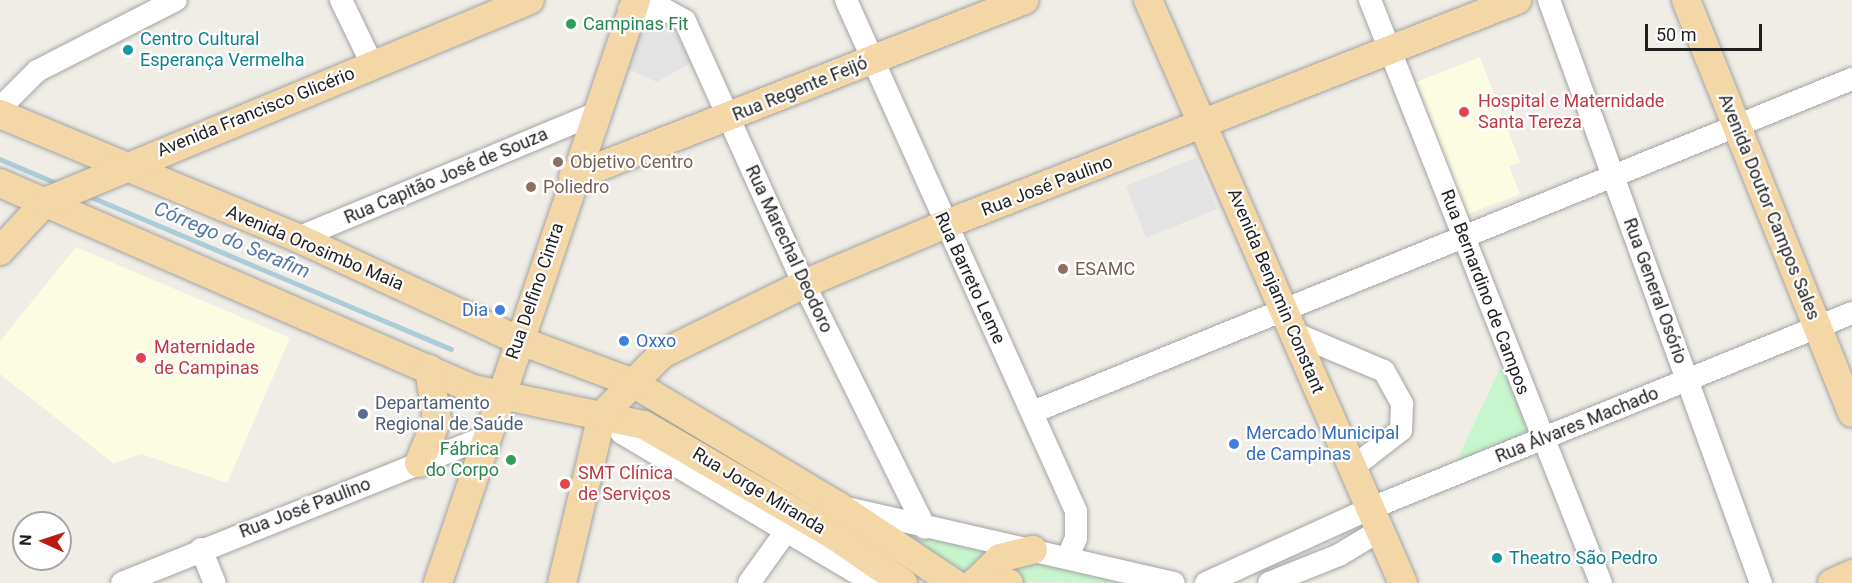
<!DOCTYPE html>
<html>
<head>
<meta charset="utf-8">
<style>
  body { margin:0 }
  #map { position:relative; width:1852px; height:583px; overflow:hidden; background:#efede6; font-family:Roboto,sans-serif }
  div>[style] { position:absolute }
  .education>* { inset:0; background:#fbfce2 }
  .park>* { inset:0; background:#c7f5cd }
  .parking>* { inset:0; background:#e3e3e3 }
  .stream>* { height:4.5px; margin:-2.25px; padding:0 2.25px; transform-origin:2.25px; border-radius:2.25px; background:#abccd9 }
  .roads { filter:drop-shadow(0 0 2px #a3a3a3) drop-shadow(0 0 2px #a3a3a3) }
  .minor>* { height:22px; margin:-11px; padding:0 11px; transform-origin:11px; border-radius:11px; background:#fff }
  .major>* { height:28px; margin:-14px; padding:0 14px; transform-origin:14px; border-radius:14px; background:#f4d7a6 }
  .dots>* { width:16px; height:16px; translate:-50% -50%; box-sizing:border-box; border:3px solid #fff; border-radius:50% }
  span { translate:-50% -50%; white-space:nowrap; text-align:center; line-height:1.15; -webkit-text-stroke:4.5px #fff; paint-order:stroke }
  .leisure-label { font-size:18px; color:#27864d }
  .left { translate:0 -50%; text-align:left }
  .right { translate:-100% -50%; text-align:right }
  .culture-label { font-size:18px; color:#0d838f }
  .street-label { font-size:18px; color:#1f1f1f }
  .health-label { font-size:18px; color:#be3a42 }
  .education-label { font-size:18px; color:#785e54 }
  .shop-label { font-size:18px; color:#366cbe }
  .service-label { font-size:18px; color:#4e5e75 }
  .water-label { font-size:20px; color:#5379a7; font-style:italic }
  .north { position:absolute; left:12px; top:511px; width:60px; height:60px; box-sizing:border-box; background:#fff; border:2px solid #a5a5a5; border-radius:50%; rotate:273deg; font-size:16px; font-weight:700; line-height:24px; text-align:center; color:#1f1f1f }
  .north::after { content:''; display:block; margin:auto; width:21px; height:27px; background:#bd1b11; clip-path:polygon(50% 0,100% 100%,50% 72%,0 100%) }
  .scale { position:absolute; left:1645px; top:24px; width:117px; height:27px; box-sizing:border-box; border:3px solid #1f1f1f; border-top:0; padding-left:8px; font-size:18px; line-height:21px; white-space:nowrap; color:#1f1f1f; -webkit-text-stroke:4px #fff; paint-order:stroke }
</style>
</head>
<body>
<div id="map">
  <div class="education">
    <i style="clip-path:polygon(1480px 57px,1520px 162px,1509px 166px,1520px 194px,1466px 215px,1416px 82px)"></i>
    <i style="clip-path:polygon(76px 247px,290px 338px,227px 483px,141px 454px,114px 464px,0 374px,0 341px)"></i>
  </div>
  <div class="park">
    <i style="clip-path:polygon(1500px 368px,1535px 436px,1455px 465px)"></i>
    <i style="clip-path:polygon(883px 527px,1115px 575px,1113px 583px,966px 581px)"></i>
  </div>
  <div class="parking">
    <i style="clip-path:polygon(642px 18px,671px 26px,692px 62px,657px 82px,622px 67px)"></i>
    <i style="clip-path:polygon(1196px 158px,1217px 209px,1146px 238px,1126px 186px)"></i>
  </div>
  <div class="stream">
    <i style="left:0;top:159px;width:64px;rotate:23deg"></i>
    <i style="left:89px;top:196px;width:393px;rotate:22.9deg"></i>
  </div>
  <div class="roads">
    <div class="minor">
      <i style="left:341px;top:0;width:71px;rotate:64.2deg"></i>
      <i style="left:846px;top:0;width:560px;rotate:65.77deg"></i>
      <i style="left:1076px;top:511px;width:27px;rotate:90deg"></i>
      <i style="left:1076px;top:538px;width:21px;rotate:113deg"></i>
      <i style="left:1370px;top:0;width:627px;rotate:68.39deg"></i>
      <i style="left:1549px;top:0;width:620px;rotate:70.02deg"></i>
      <i style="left:629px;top:10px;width:33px;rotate:-3deg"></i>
      <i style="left:662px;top:8px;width:26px;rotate:29deg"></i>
      <i style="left:685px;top:21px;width:289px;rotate:65.7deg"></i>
      <i style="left:804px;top:284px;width:272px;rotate:63.6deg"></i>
      <i style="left:0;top:108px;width:52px;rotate:-45deg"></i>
      <i style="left:37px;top:71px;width:156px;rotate:-27.1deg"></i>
      <i style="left:298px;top:238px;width:321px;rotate:-22.7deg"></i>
      <i style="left:1296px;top:334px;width:95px;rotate:22.8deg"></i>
      <i style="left:1384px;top:371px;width:38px;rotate:61deg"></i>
      <i style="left:1402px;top:404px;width:26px;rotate:92deg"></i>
      <i style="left:1401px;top:430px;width:62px;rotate:142.2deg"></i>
      <i style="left:1033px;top:412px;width:884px;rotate:-22.13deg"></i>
      <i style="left:607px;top:417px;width:22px;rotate:47deg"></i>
      <i style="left:622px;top:433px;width:293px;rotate:30.8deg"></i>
      <i style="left:851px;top:509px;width:331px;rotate:12.9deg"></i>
      <i style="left:201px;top:549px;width:37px;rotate:68deg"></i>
      <i style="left:122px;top:583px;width:397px;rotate:-21.9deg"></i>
      <i style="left:749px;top:583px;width:65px;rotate:-54.4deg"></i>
      <i style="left:1206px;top:583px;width:179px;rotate:-24.4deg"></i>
      <i style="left:1369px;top:509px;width:521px;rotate:-22.09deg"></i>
      <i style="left:1269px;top:583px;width:75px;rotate:-21.8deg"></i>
      <i style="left:1339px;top:555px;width:47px;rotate:-31deg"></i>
    </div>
    <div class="major">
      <i style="left:1148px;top:0;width:636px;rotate:66.38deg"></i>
      <i style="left:1686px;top:0;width:445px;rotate:68.1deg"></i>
      <i style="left:0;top:114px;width:323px;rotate:22.6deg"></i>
      <i style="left:298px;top:238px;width:242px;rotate:24.9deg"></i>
      <i style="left:518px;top:340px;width:121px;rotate:20.4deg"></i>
      <i style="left:631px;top:382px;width:241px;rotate:30.9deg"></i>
      <i style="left:838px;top:506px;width:139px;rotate:33.6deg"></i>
      <i style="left:573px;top:177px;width:485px;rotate:-21.4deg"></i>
      <i style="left:0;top:183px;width:516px;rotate:23.53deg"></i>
      <i style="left:473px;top:389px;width:175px;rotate:11.9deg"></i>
      <i style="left:644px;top:425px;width:221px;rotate:30.2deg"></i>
      <i style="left:835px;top:536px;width:83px;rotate:34.7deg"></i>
      <i style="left:0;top:251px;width:67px;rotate:-47.4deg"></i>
      <i style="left:45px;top:202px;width:525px;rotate:-22.61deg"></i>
      <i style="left:419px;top:463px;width:47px;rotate:-67.3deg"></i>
      <i style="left:437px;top:420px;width:52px;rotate:-98.9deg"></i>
      <i style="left:975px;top:582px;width:34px;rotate:2deg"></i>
      <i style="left:438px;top:583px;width:616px;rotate:-71.24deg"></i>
      <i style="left:562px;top:583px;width:173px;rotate:-76.6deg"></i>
      <i style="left:602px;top:415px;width:86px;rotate:-45.5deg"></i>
      <i style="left:662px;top:354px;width:158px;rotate:-26.2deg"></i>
      <i style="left:804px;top:284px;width:152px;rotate:-22.9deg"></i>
      <i style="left:944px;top:225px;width:616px;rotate:-21.44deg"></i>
      <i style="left:975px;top:583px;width:35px;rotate:-45deg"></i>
      <i style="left:1000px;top:558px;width:34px;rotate:-14deg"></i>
      <i style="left:1832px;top:583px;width:22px;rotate:-24deg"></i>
    </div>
  </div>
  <div class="dots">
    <i style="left:571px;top:24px;background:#2e9e5b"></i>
    <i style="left:128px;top:50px;background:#0f9aa8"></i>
    <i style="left:1464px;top:112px;background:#e0444e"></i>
    <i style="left:558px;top:162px;background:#8d6e63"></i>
    <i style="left:531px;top:187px;background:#8d6e63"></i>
    <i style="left:1063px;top:269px;background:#8d6e63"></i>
    <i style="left:500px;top:310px;background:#3f7fe0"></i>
    <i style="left:624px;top:341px;background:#3f7fe0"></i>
    <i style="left:141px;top:358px;background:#e0444e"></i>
    <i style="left:363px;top:414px;background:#5c6f8a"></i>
    <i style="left:1234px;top:444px;background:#3f7fe0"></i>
    <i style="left:511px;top:460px;background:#2e9e5b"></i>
    <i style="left:565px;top:484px;background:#e0444e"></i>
    <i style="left:1497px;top:558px;background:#0f9aa8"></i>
  </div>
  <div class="leisure-label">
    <span class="left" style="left:583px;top:24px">Campinas Fit</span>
    <span class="right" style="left:499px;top:460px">Fábrica<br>do Corpo</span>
  </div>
  <div class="culture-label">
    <span class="left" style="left:140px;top:50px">Centro Cultural<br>Esperança Vermelha</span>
    <span class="left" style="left:1509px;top:558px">Theatro São Pedro</span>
  </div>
  <div class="street-label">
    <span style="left:800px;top:89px;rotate:-22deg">Rua Regente Feijó</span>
    <span style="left:256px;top:112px;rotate:-22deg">Avenida Francisco Glicério</span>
    <span style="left:446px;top:176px;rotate:-23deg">Rua Capitão José de Souza</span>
    <span style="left:1047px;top:186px;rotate:-21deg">Rua José Paulino</span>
    <span style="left:1769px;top:207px;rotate:68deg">Avenida Doutor Campos Sales</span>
    <span style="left:315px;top:248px;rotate:23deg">Avenida Orosimbo Maia</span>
    <span style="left:789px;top:249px;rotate:65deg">Rua Marechal Deodoro</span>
    <span style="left:970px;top:278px;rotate:65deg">Rua Barreto Leme</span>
    <span style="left:535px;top:291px;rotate:-71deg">Rua Delfino Cintra</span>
    <span style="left:1276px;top:291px;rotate:67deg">Avenida Benjamin Constant</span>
    <span style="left:1655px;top:291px;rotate:70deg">Rua General Osório</span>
    <span style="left:1485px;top:292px;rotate:69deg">Rua Bernardino de Campos</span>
    <span style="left:1577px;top:425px;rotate:-22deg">Rua Álvares Machado</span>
    <span style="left:759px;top:491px;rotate:31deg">Rua Jorge Miranda</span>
    <span style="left:305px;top:508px;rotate:-21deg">Rua José Paulino</span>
  </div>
  <div class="health-label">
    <span class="left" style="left:1478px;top:112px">Hospital e Maternidade<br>Santa Tereza</span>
    <span class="left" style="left:154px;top:358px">Maternidade<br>de Campinas</span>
    <span class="left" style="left:578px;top:484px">SMT Clínica<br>de Serviços</span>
  </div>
  <div class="education-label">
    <span class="left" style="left:570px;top:162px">Objetivo Centro</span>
    <span class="left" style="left:543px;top:187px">Poliedro</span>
    <span class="left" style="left:1075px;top:269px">ESAMC</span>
  </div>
  <div class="shop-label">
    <span class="right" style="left:488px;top:310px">Dia</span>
    <span class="left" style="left:636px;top:341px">Oxxo</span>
    <span class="left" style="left:1246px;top:444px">Mercado Municipal<br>de Campinas</span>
  </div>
  <div class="service-label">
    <span class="left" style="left:375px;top:414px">Departamento<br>Regional de Saúde</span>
  </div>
  <div class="water-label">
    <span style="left:232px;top:240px;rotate:23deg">Córrego do Serafim</span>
  </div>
  <div class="north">N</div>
  <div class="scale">50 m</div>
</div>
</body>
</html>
